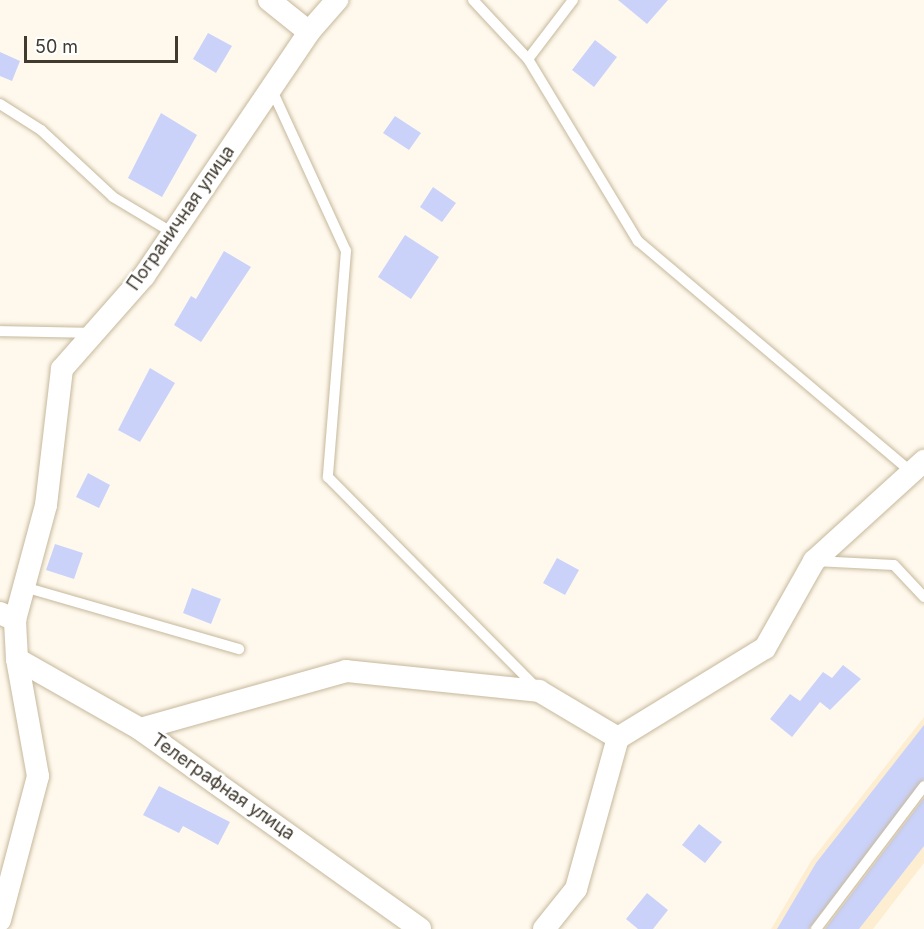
<!DOCTYPE html>
<html>
<head>
<meta charset="utf-8">
<style>
  body { margin:0 }
  #map { position:relative; width:924px; height:929px; overflow:hidden; background:#fff9ed; font-family:Inter,sans-serif }
  div>[style] { position:absolute }
  .built>* { inset:0; background:#fdeed1 }
  .building>* { inset:0; background:#cad2f9 }
  .roads { filter:drop-shadow(0 0 2px #c6b89c) drop-shadow(0 0 2px #c6b89c) }
  .lane>* { height:10px; margin:-5px; padding:0 5px; transform-origin:5px; border-radius:5px; background:#fff }
  .street>* { height:22px; margin:-11px; padding:0 11px; transform-origin:11px; border-radius:11px; background:#fff }
  span { translate:-50% -50%; white-space:nowrap; text-align:center; line-height:1.15; -webkit-text-stroke:5px #fff; paint-order:stroke }
  .street-label { font-size:18px; color:#413b2f }
  .scale { position:absolute; left:24px; top:36px; width:154px; height:27px; box-sizing:border-box; border:3px solid #413b2f; border-top:0; padding-left:8px; font-size:18px; line-height:21px; white-space:nowrap; color:#413b2f; -webkit-text-stroke:4px #fff; paint-order:stroke }
</style>
</head>
<body>
<div id="map">
  <div class="built">
    <i style="clip-path:polygon(924px 717px,924px 863px,873px 929px,771px 929px,811px 861px)"></i>
  </div>
  <div class="building">
    <i style="clip-path:polygon(618px 0,668px 0,647px 24px)"></i>
    <i style="clip-path:polygon(208px 33px,232px 46px,216px 73px,193px 59px)"></i>
    <i style="clip-path:polygon(595px 40px,617px 57px,594px 87px,572px 70px)"></i>
    <i style="clip-path:polygon(0 52px,20px 61px,12px 81px,0 76px)"></i>
    <i style="clip-path:polygon(161px 113px,197px 135px,162px 197px,128px 178px)"></i>
    <i style="clip-path:polygon(395px 116px,421px 133px,409px 150px,383px 133px)"></i>
    <i style="clip-path:polygon(433px 187px,456px 203px,442px 222px,420px 207px)"></i>
    <i style="clip-path:polygon(405px 235px,439px 257px,411px 299px,378px 277px)"></i>
    <i style="clip-path:polygon(224px 251px,251px 267px,201px 342px,174px 325px,191px 296px,196px 299px)"></i>
    <i style="clip-path:polygon(150px 368px,175px 383px,140px 442px,118px 430px)"></i>
    <i style="clip-path:polygon(88px 473px,110px 485px,99px 508px,76px 497px)"></i>
    <i style="clip-path:polygon(55px 544px,83px 553px,74px 579px,46px 570px)"></i>
    <i style="clip-path:polygon(557px 558px,579px 570px,565px 595px,543px 583px)"></i>
    <i style="clip-path:polygon(192px 588px,221px 599px,211px 624px,183px 613px)"></i>
    <i style="clip-path:polygon(843px 665px,861px 679px,830px 710px,820px 702px,792px 737px,770px 719px,790px 694px,800px 701px,823px 672px,832px 678px)"></i>
    <i style="clip-path:polygon(924px 725px,924px 779px,809px 929px,777px 929px,816px 863px)"></i>
    <i style="clip-path:polygon(159px 786px,230px 822px,218px 845px,183px 826px,179px 833px,143px 815px)"></i>
    <i style="clip-path:polygon(924px 798px,924px 846px,859px 929px,825px 929px)"></i>
    <i style="clip-path:polygon(699px 824px,722px 842px,705px 863px,682px 845px)"></i>
    <i style="clip-path:polygon(647px 893px,668px 910px,653px 929px,638px 929px,626px 919px)"></i>
  </div>
  <div class="roads">
    <div class="lane">
      <i style="left:473px;top:0;width:81px;rotate:47deg"></i>
      <i style="left:573px;top:0;width:74px;rotate:127.3deg"></i>
      <i style="left:528px;top:59px;width:213px;rotate:58.9deg"></i>
      <i style="left:638px;top:241px;width:355px;rotate:40.2deg"></i>
      <i style="left:271px;top:88px;width:179px;rotate:65.3deg"></i>
      <i style="left:346px;top:251px;width:227px;rotate:94.6deg"></i>
      <i style="left:328px;top:477px;width:297px;rotate:45.3deg"></i>
      <i style="left:0;top:104px;width:49px;rotate:32.4deg"></i>
      <i style="left:41px;top:130px;width:98px;rotate:42.9deg"></i>
      <i style="left:113px;top:197px;width:70px;rotate:31deg"></i>
      <i style="left:0;top:331px;width:93px;rotate:1.2deg"></i>
      <i style="left:815px;top:561px;width:79px;rotate:2.9deg"></i>
      <i style="left:894px;top:565px;width:44px;rotate:46.8deg"></i>
      <i style="left:24px;top:587px;width:224px;rotate:16.1deg"></i>
      <i style="left:816px;top:929px;width:179px;rotate:-52.9deg"></i>
    </div>
    <div class="street">
      <i style="left:269px;top:0;width:51px;rotate:38.7deg"></i>
      <i style="left:0;top:613px;width:17px;rotate:25deg"></i>
      <i style="left:15px;top:620px;width:119px;rotate:-74.9deg"></i>
      <i style="left:46px;top:505px;width:137px;rotate:-83.3deg"></i>
      <i style="left:62px;top:369px;width:124px;rotate:-48.6deg"></i>
      <i style="left:144px;top:276px;width:295px;rotate:-55.9deg"></i>
      <i style="left:309px;top:32px;width:43px;rotate:-48.8deg"></i>
      <i style="left:17px;top:659px;width:142px;rotate:29.6deg"></i>
      <i style="left:140px;top:729px;width:344px;rotate:35.5deg"></i>
      <i style="left:140px;top:729px;width:214px;rotate:-15.7deg"></i>
      <i style="left:346px;top:671px;width:194px;rotate:5.9deg"></i>
      <i style="left:539px;top:691px;width:92px;rotate:30.7deg"></i>
      <i style="left:0;top:920px;width:149px;rotate:-75.2deg"></i>
      <i style="left:38px;top:776px;width:119px;rotate:-100.2deg"></i>
      <i style="left:17px;top:659px;width:39px;rotate:-93deg"></i>
      <i style="left:544px;top:929px;width:51px;rotate:-51.3deg"></i>
      <i style="left:576px;top:889px;width:157px;rotate:-74.5deg"></i>
      <i style="left:618px;top:738px;width:172px;rotate:-31.5deg"></i>
      <i style="left:765px;top:648px;width:100px;rotate:-60.6deg"></i>
      <i style="left:814px;top:561px;width:149px;rotate:-42.3deg"></i>
    </div>
  </div>
  <div class="street-label">
    <span style="left:181px;top:218px;rotate:-55deg">Пограничная улица</span>
    <span style="left:223px;top:787px;rotate:35deg">Телеграфная улица</span>
  </div>
  <div class="scale">50 m</div>
</div>
</body>
</html>
